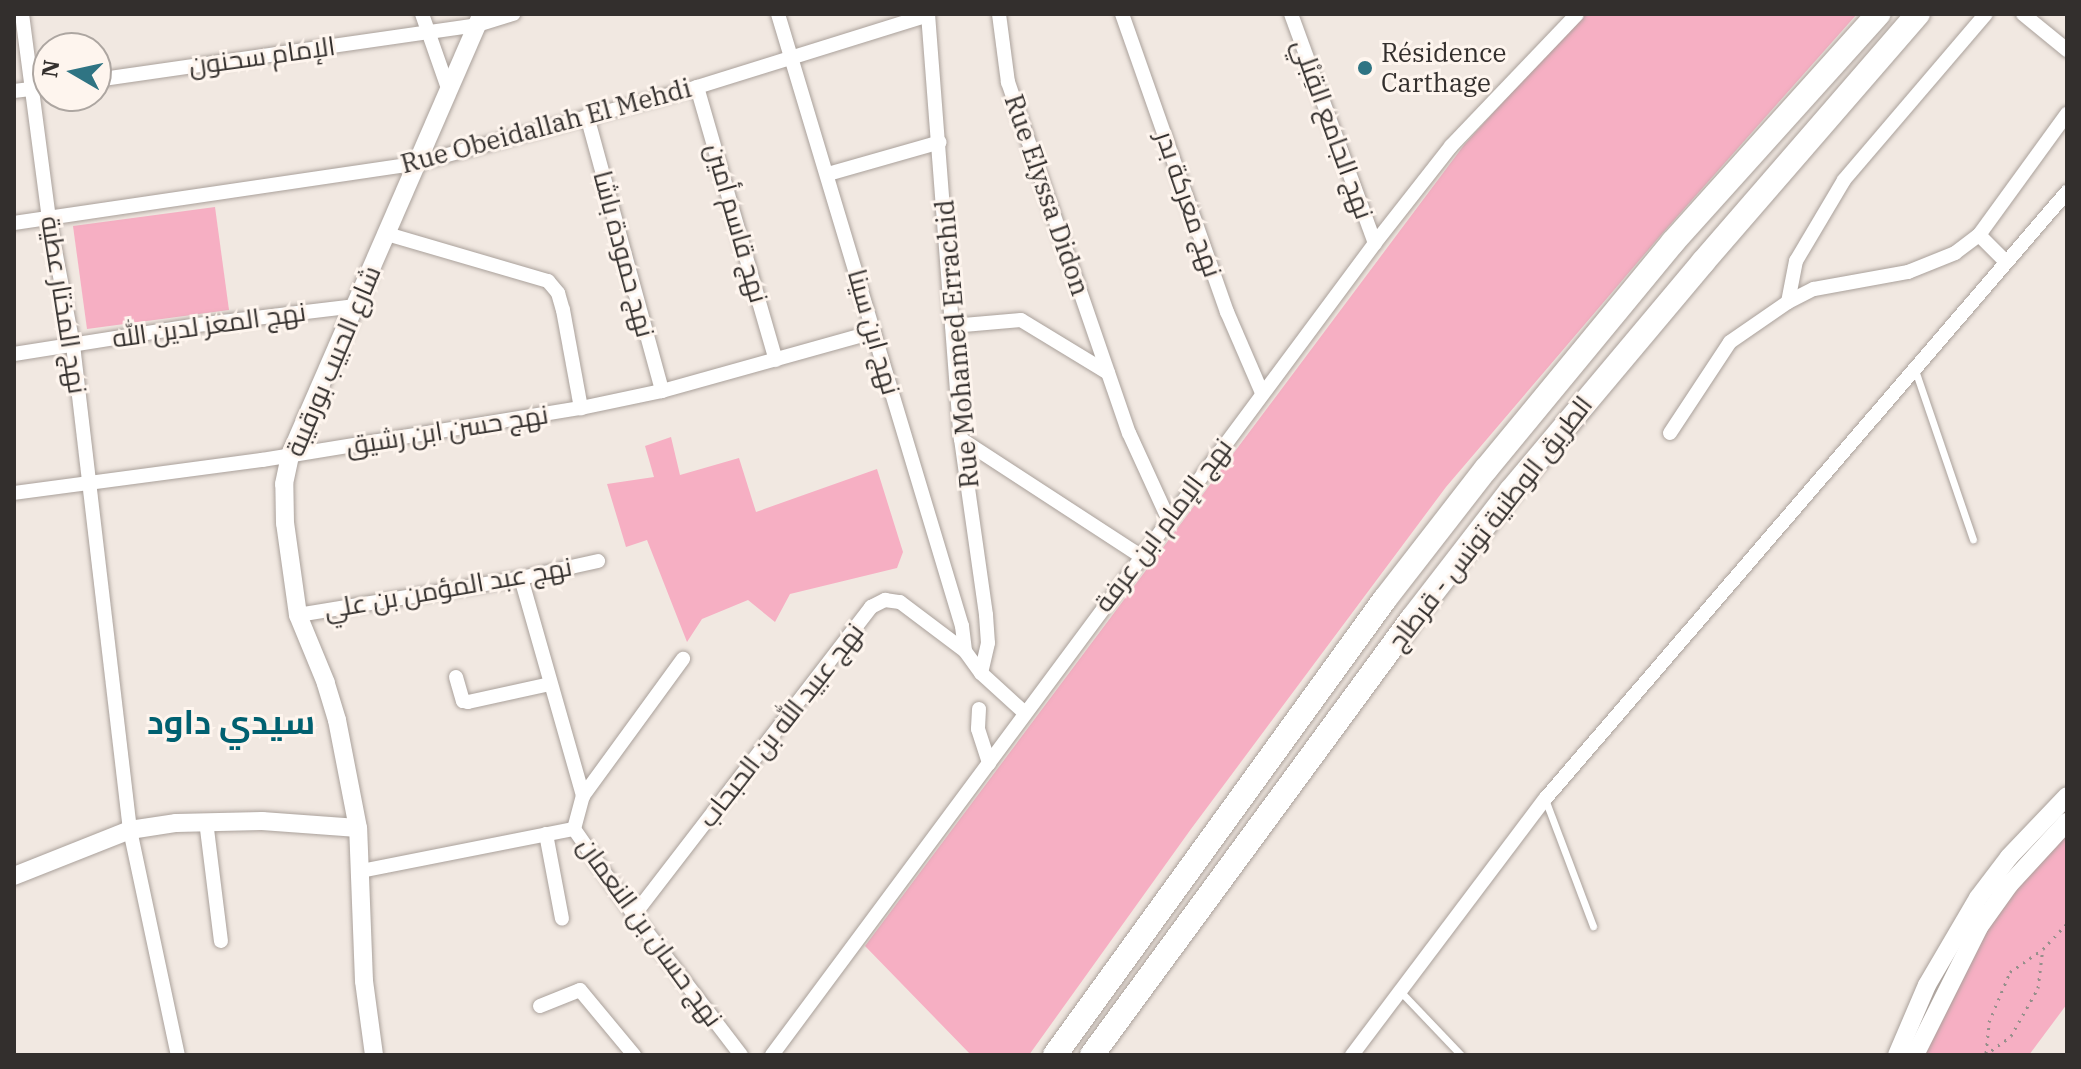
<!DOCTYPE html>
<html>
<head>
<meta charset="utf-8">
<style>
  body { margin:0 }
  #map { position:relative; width:2081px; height:1069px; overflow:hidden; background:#f1e8e1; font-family:"IBM Plex Serif",Cairo,serif }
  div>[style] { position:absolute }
  .green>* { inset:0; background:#f6afc3 }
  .path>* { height:3px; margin-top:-1.5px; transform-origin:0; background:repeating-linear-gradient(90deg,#968f8b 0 2px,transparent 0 8px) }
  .roads { filter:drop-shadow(0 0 2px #aaa19b) drop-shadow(0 0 2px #aaa19b) }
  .service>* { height:7px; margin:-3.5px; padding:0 3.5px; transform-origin:3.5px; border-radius:3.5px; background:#fff }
  .minor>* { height:14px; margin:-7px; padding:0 7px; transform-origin:7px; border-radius:7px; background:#fff }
  .tertiary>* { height:18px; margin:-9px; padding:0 9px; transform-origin:9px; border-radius:9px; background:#fff }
  .trunk>* { height:24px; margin:-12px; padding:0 12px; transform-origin:12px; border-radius:12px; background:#fff }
  .dots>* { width:22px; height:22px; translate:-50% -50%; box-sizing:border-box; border:4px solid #fef5ee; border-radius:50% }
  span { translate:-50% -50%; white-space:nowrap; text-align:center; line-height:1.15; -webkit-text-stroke:6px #fef5ee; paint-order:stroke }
  .poi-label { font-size:26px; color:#332f2d }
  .left { translate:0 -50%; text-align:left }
  .street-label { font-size:26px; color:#332f2d }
  .district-label { font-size:34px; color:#006070; font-weight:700 }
  .frame { position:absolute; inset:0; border:16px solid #332f2d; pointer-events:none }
  .north { position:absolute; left:32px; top:32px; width:80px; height:80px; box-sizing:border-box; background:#fef5ee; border:2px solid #ada6a1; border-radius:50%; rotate:279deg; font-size:22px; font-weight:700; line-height:32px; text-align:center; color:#332f2d }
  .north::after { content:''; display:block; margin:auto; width:28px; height:36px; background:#2f7483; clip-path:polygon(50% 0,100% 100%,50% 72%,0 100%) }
</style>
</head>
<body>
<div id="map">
  <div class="green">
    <i style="clip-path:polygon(1583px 14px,1857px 14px,1661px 235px,1446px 487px,1191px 829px,1029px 1055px,971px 1055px,865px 946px,1464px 145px)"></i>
    <i style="clip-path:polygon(215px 207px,229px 310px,87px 329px,73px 226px)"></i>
    <i style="clip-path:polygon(671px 437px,680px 475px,739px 458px,756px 512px,877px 469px,903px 552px,897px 568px,790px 594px,775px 622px,748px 600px,702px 619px,687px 642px,647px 540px,626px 547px,607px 484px,654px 477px,645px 446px)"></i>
    <i style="clip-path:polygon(2067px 829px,2067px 1004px,2029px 1055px,1923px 1055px,1987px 924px)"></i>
  </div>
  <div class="path">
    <i style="left:1986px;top:1053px;width:31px;rotate:-84deg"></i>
    <i style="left:1989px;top:1022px;width:54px;rotate:-67.2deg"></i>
    <i style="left:2010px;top:972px;width:40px;rotate:-34.9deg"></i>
    <i style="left:2043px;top:949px;width:35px;rotate:-47deg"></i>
    <i style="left:1985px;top:1055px;width:32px;rotate:-36deg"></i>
    <i style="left:2011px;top:1036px;width:55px;rotate:-60.6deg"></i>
    <i style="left:2038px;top:988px;width:39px;rotate:-83deg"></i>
  </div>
  <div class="roads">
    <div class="service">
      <i style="left:1915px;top:370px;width:179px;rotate:71.1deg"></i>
      <i style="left:1545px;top:799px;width:136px;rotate:69.3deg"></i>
      <i style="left:1400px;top:991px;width:88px;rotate:46.4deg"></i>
    </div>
    <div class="minor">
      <i style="left:22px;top:14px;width:206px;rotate:82.5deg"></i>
      <i style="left:49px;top:218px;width:129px;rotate:79.3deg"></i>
      <i style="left:73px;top:345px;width:488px;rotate:83.3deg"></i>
      <i style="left:130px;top:830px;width:230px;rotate:78deg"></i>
      <i style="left:422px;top:14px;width:82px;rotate:70.7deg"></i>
      <i style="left:778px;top:14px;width:639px;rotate:73.27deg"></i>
      <i style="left:962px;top:626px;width:25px;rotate:83deg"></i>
      <i style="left:928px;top:14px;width:426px;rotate:85.6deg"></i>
      <i style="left:961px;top:439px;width:178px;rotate:81.9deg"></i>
      <i style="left:986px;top:615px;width:28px;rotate:86deg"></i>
      <i style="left:988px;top:643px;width:31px;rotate:103deg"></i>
      <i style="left:999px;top:14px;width:69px;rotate:82.5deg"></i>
      <i style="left:1008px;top:82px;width:371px;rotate:71deg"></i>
      <i style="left:1129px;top:433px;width:94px;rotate:65.4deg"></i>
      <i style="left:1122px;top:14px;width:316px;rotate:70.6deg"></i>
      <i style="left:1227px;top:312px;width:88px;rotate:66.6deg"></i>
      <i style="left:1291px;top:14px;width:244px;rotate:69.9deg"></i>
      <i style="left:2023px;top:14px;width:57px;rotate:39.3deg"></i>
      <i style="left:96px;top:80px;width:385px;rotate:-8.2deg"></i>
      <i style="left:477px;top:25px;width:38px;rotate:-17deg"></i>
      <i style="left:697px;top:87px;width:284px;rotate:73.9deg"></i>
      <i style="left:14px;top:91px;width:34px;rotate:-7deg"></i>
      <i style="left:587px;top:116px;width:285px;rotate:74.7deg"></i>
      <i style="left:828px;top:174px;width:116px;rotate:-15.9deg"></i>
      <i style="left:14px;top:223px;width:408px;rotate:-8.4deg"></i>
      <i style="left:418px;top:163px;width:289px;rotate:-15.2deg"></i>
      <i style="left:697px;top:87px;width:242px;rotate:-17.3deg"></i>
      <i style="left:387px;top:234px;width:168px;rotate:16.3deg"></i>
      <i style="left:548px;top:281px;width:16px;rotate:50deg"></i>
      <i style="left:558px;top:293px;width:18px;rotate:74deg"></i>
      <i style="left:563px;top:310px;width:100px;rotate:79.6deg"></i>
      <i style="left:1979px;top:235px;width:38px;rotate:45deg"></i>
      <i style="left:1788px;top:302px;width:42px;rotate:-79deg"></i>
      <i style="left:1796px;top:261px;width:94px;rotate:-59.3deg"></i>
      <i style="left:1844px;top:180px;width:218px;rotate:-49.5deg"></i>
      <i style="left:952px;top:326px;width:69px;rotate:-5deg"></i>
      <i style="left:1021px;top:320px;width:102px;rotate:31.3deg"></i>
      <i style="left:14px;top:354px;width:185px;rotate:-9deg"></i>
      <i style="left:197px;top:325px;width:160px;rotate:-6.8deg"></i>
      <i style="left:1670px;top:433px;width:109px;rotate:-56.6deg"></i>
      <i style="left:1730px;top:342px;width:70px;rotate:-34.6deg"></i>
      <i style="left:1788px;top:302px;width:29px;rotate:-27deg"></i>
      <i style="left:1814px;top:289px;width:96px;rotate:-10.3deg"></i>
      <i style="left:1908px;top:272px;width:51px;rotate:-22deg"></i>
      <i style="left:1955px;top:253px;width:30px;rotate:-37deg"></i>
      <i style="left:1979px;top:235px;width:150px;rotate:-54deg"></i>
      <i style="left:961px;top:439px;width:216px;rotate:33.1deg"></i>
      <i style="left:14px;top:493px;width:250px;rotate:-7.6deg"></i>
      <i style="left:262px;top:460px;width:323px;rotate:-9.3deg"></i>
      <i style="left:581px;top:408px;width:83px;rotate:-11.9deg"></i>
      <i style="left:662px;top:391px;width:220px;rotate:-15.6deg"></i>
      <i style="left:521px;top:578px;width:227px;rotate:74.1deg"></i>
      <i style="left:298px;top:615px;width:226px;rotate:-9.4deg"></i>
      <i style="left:521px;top:578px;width:79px;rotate:-12.4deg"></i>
      <i style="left:456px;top:677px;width:25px;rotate:74deg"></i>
      <i style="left:463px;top:701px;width:5px;rotate:11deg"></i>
      <i style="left:468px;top:702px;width:84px;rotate:-12.4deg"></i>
      <i style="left:979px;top:709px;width:20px;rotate:93deg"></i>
      <i style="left:978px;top:729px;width:36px;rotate:72deg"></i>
      <i style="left:206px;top:821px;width:121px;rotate:82.9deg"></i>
      <i style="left:574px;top:829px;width:34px;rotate:-75deg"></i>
      <i style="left:583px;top:796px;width:170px;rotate:-53.9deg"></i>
      <i style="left:546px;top:834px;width:86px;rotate:79.3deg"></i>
      <i style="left:361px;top:871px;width:217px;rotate:-11.2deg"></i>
      <i style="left:574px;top:829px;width:105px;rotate:55.1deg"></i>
      <i style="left:634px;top:915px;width:176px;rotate:52.6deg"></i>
      <i style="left:634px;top:915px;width:389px;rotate:-52.4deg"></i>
      <i style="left:871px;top:607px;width:16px;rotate:-27deg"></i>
      <i style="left:885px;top:600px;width:15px;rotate:8deg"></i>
      <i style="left:900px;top:602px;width:81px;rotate:37deg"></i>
      <i style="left:965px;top:651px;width:27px;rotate:54deg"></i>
      <i style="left:981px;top:673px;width:59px;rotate:42.3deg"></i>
      <i style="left:540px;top:1006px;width:43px;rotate:-21.8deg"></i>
      <i style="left:580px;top:990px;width:85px;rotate:50.3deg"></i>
      <i style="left:772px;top:1055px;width:1011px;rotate:-53.4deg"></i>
      <i style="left:1375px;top:243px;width:123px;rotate:-51.9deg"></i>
      <i style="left:1451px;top:146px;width:182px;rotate:-46.3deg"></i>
      <i style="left:1352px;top:1055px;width:321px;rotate:-53deg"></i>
      <i style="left:1545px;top:799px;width:801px;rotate:-49.31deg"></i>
    </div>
    <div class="tertiary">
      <i style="left:14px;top:876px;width:125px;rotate:-21.6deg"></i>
      <i style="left:130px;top:830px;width:47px;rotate:-8.7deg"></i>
      <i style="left:176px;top:823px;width:86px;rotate:-1.3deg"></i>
      <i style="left:262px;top:821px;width:96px;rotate:4.2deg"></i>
      <i style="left:374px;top:1055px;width:75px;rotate:-97.7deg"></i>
      <i style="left:364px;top:981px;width:153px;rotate:-92.2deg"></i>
      <i style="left:358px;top:828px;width:110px;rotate:-101deg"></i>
      <i style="left:337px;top:720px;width:39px;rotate:-107deg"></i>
      <i style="left:326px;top:683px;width:74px;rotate:-112.4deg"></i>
      <i style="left:298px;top:615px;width:93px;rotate:-98deg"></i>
      <i style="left:285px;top:523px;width:39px;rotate:-91deg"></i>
      <i style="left:284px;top:484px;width:30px;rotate:-78deg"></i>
      <i style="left:290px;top:455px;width:481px;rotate:-66.5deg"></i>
      <i style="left:1897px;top:1055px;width:76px;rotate:-66.8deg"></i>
      <i style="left:1927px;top:985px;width:101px;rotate:-59.6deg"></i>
      <i style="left:1978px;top:898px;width:51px;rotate:-52.9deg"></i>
      <i style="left:2009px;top:857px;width:84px;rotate:-46.4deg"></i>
      <i style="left:1915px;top:1055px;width:143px;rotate:-63.4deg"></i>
      <i style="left:1979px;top:927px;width:52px;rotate:-54.5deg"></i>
      <i style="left:2009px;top:885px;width:86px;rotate:-47.4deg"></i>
    </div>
    <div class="trunk">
      <i style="left:1055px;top:1055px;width:563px;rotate:-54.11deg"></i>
      <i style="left:1385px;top:599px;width:165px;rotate:-52.2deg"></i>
      <i style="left:1486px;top:469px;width:294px;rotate:-50.5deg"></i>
      <i style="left:1673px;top:242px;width:307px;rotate:-48deg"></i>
      <i style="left:1092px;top:1055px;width:541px;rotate:-53.72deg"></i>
      <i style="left:1412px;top:619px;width:162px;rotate:-52.3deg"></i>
      <i style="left:1511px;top:491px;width:299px;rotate:-50deg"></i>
      <i style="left:1703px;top:262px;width:328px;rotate:-49.1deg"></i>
    </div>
  </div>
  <div class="dots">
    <i style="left:1365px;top:68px;background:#2f7483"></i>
  </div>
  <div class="poi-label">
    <span class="left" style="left:1381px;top:68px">Résidence<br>Carthage</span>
  </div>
  <div class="street-label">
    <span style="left:262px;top:56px;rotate:-8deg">الإمام سحنون</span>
    <span style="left:546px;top:126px;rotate:-15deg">Rue Obeidallah El Mehdi</span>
    <span style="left:1333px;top:129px;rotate:70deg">نهج الجامع القِبْلي</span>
    <span style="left:1047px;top:195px;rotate:71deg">Rue Elyssa Didon</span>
    <span style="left:1189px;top:204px;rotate:71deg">نهج معركة بدر</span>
    <span style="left:737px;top:223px;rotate:74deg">نهج قاسم أمين</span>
    <span style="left:624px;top:254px;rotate:75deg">نهج حمودة باشا</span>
    <span style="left:64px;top:305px;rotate:81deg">نهج المختار عطية</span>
    <span style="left:209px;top:325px;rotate:-8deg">نهج المعز لدين الله</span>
    <span style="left:874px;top:332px;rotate:74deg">نهج ابن سينا</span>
    <span style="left:957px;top:344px;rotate:-95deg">Rue Mohamed Errachid</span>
    <span style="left:333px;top:361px;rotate:-67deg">شارع الحبيب بورقيبة</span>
    <span style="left:447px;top:430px;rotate:-9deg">نهج حسن ابن رشيق</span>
    <span style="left:1490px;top:523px;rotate:-52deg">الطريق الوطنية تونس - قرطاج</span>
    <span style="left:1163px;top:525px;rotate:-53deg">نهج الإمام ابن عرفة</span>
    <span style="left:448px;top:588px;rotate:-10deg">نهج عبد المؤمن بن علي</span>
    <span style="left:781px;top:725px;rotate:-52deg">نهج عبيد الله بن الحبحاب</span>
    <span style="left:650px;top:932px;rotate:54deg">نهج حسان بن النعمان</span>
  </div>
  <div class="district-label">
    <span style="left:231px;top:722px">سيدي داود</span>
  </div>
  <div class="frame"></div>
  <div class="north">N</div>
</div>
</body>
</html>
